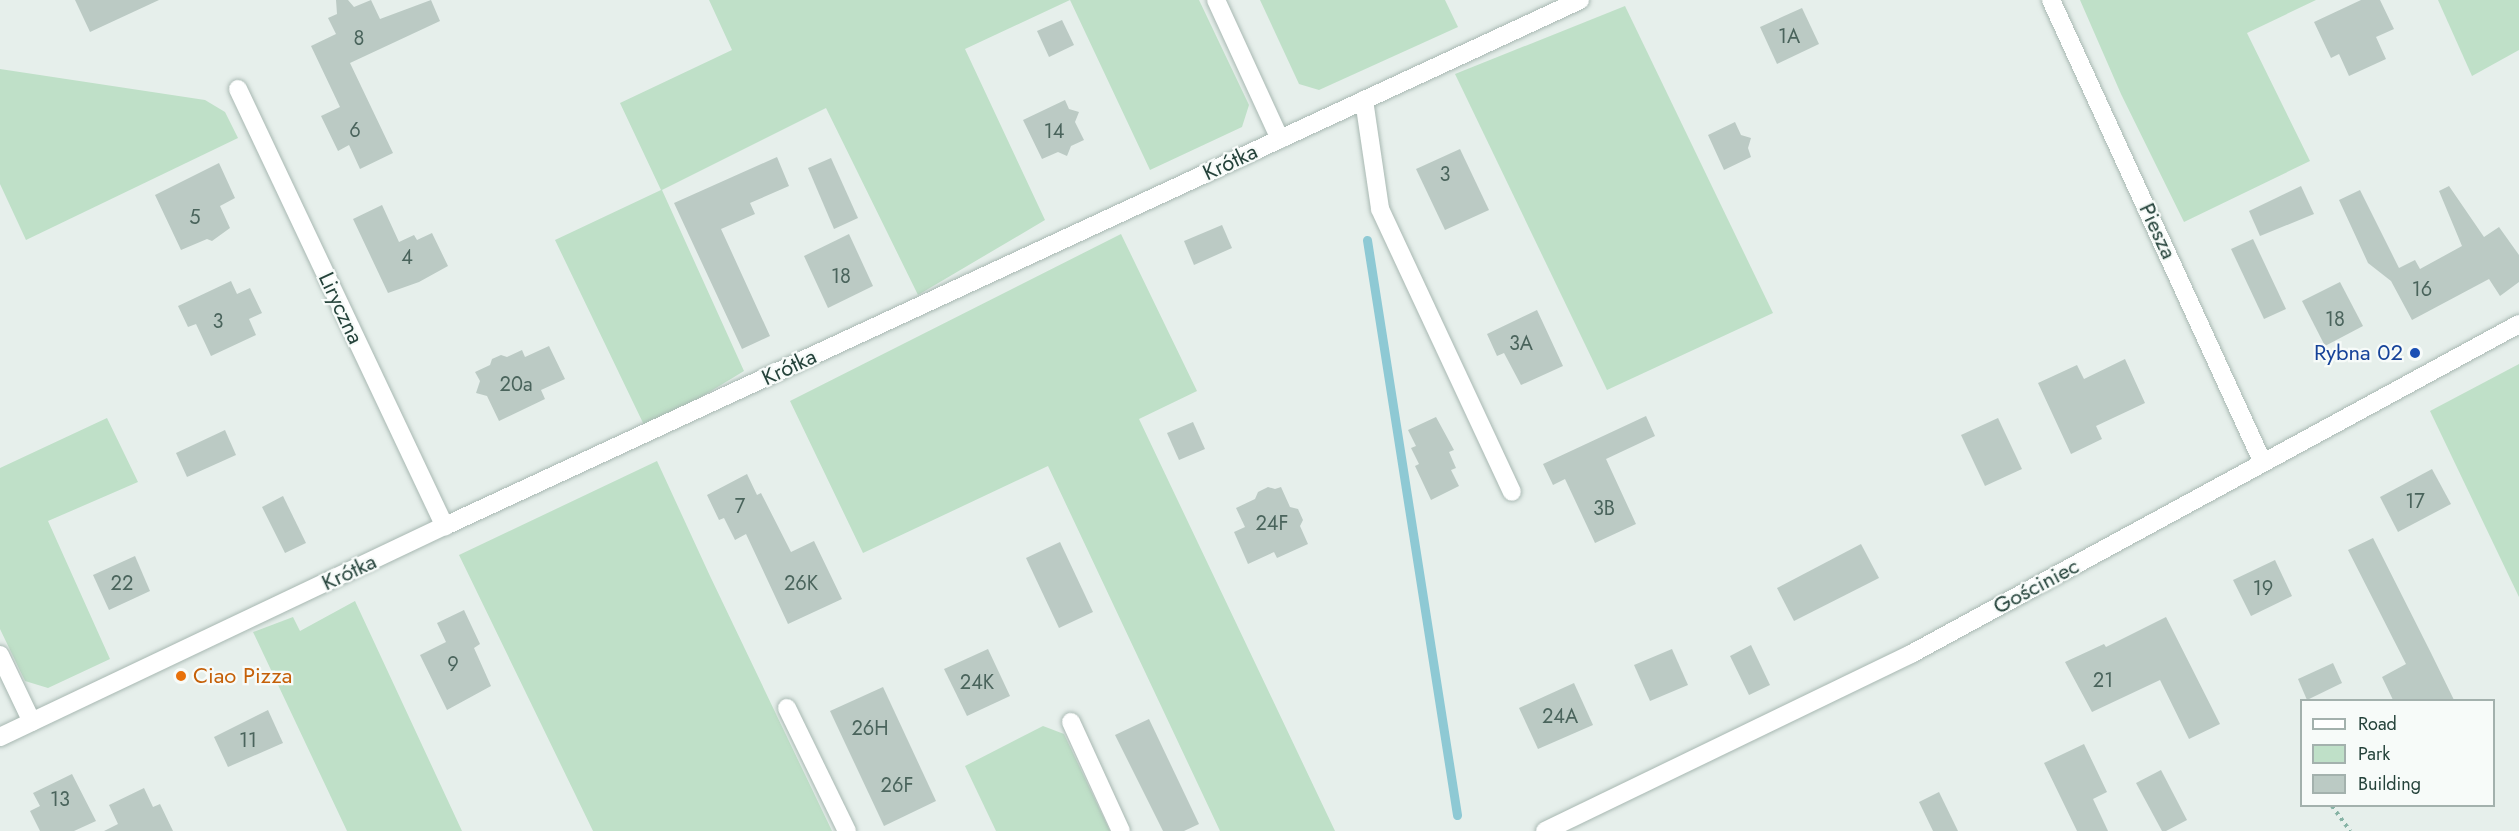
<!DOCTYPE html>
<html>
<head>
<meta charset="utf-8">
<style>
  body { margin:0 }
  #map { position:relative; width:2519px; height:831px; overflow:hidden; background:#e6efeb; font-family:Jost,sans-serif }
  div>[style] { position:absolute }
  .green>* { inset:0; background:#bfe0c8 }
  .stream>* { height:9px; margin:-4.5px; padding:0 4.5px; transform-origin:4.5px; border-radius:4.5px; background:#8ec9d4 }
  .building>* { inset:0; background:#bbcac4 }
  .path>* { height:4px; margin-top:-2px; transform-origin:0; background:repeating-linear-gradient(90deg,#86b3a5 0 3px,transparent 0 7.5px) }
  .roads { filter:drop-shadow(0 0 2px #a8b8b2) drop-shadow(0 0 2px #a8b8b2) }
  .lane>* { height:18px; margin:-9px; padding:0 9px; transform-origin:9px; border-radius:9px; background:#fff }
  .street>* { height:18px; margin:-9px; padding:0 9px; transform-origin:9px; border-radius:9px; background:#fff }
  .secondary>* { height:18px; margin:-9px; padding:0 9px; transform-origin:9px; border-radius:9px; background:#fff }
  .dots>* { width:16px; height:16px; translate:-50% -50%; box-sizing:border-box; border:3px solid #f7fbf9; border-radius:50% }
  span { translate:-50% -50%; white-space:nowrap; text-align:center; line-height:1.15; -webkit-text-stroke:4.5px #f7fbf9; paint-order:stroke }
  .number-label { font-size:20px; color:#4a645c }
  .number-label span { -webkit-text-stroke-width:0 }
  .street-label { font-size:22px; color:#24423a }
  .transit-label { font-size:22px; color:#164399 }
  .right { translate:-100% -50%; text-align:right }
  .food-label { font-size:22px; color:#c56008 }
  .left { translate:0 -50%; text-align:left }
  .legend { position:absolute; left:2300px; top:699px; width:195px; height:108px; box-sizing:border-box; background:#f7fbf9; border:2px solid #a3b1ad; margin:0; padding:8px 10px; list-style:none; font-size:18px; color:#24423a }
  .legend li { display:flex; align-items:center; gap:12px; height:30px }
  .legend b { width:30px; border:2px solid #a3b1ad }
</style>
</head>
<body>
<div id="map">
  <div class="green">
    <i style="clip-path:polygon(709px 0,1199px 0,1249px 105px,1242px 127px,1150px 170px,1070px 0,965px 49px,1045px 220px,918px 295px,826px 108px,662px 190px,744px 371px,688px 405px,644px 425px,555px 240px,661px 190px,620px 103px,732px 50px)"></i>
    <i style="clip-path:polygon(1260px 0,1445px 0,1458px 27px,1319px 90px,1299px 84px)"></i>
    <i style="clip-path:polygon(2080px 0,2316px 0,2247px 33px,2310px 161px,2184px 222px,2121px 94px)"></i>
    <i style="clip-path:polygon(2438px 0,2519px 0,2519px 50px,2472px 76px)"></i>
    <i style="clip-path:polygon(1625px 6px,1773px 313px,1607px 390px,1455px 74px)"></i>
    <i style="clip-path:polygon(0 69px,205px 100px,225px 112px,238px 138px,26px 240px,0 184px)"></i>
    <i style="clip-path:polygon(1121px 234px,1197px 391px,1139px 419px,1335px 831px,1220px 831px,1048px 466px,863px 553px,790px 401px)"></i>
    <i style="clip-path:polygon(2519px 364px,2519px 597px,2430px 411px)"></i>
    <i style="clip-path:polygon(107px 418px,138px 482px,48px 521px,110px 659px,48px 688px,25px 681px,0 629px,0 468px)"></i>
    <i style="clip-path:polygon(657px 461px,710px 576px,832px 831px,593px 831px,459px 555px)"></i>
    <i style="clip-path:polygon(355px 601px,462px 831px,347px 831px,253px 632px,293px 617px,300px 631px)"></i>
    <i style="clip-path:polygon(1043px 726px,1064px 734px,1110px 831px,996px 831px,965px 766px)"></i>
  </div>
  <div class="stream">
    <i style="left:1367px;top:240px;width:582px;rotate:81.1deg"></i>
  </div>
  <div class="building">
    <i style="clip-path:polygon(75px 0,159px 0,90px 32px)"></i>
    <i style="clip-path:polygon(336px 0,348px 0,354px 7px,371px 0,380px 19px,431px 0,440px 21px,350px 63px,393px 153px,360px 169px,349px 145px,338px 151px,321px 116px,340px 107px,311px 46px,336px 34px,328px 18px,337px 14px)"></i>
    <i style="clip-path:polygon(2361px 0,2380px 0,2394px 29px,2376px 37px,2386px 59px,2349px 76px,2339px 54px,2331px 58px,2314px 22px)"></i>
    <i style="clip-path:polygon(1802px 8px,1819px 44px,1777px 64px,1760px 27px)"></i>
    <i style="clip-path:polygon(1062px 20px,1074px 45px,1049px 57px,1037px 31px)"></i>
    <i style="clip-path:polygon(1065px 100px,1069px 109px,1079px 112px,1075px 122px,1084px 140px,1071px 146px,1067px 156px,1058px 152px,1042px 159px,1023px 120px)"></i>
    <i style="clip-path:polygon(1735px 122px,1741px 135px,1751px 138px,1748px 148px,1751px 157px,1724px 170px,1708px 135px)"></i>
    <i style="clip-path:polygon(1460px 149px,1489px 210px,1445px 230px,1416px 169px)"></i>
    <i style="clip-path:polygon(777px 157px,789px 186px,750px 203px,755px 214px,721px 229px,770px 336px,742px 349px,674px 203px)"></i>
    <i style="clip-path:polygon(831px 158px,858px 218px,834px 229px,808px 168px)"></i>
    <i style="clip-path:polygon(219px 163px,235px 198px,220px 206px,230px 228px,212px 241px,207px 239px,181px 250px,155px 195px)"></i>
    <i style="clip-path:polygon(2301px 186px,2314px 214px,2260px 236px,2249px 211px)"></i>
    <i style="clip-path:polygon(2449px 186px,2484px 237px,2499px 227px,2519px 255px,2519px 282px,2500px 296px,2489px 279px,2412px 320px,2391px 281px,2368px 263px,2339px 200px,2360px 190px,2399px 268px,2415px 260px,2420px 269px,2462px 246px,2439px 191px)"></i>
    <i style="clip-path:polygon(382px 205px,399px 242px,414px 235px,417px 240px,432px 233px,448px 266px,419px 282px,388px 293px,353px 219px)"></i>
    <i style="clip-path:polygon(1222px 225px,1232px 248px,1194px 265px,1184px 241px)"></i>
    <i style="clip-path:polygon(849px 234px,873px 286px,828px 308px,804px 256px)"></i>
    <i style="clip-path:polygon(2253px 239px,2286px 309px,2264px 319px,2231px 249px)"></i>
    <i style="clip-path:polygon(231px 281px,237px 294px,250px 288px,262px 313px,249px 319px,256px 335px,211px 356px,196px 324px,188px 327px,178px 306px)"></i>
    <i style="clip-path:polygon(2340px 282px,2363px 326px,2325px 346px,2302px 301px)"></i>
    <i style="clip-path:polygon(1537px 310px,1563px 366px,1521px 385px,1504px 353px,1497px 356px,1487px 334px)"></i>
    <i style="clip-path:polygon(549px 346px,565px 379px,541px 390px,545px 399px,499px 421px,487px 396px,476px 393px,480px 381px,475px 372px,490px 365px,492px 359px,501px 355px,507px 357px,522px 350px,525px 357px)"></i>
    <i style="clip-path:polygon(2125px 359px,2145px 403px,2096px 426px,2102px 439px,2071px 454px,2038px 383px,2077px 365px,2084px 379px)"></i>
    <i style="clip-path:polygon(1646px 416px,1655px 436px,1606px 459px,1636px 524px,1595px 543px,1565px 479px,1553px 485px,1543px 464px)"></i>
    <i style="clip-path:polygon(1436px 417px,1454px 450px,1449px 452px,1456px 468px,1451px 470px,1459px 486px,1431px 500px,1415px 466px,1419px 464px,1411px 448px,1416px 446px,1408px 430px)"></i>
    <i style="clip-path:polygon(1998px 418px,2022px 469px,1985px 486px,1961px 435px)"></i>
    <i style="clip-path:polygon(1193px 422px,1205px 449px,1179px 460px,1167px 433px)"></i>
    <i style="clip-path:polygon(225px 430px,236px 455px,187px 477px,176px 453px)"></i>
    <i style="clip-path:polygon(2432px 469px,2451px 504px,2398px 532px,2380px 497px)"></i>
    <i style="clip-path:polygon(747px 474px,757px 495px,761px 493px,791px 552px,814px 541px,842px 599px,788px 624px,746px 534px,735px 540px,724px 518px,719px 520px,707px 495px)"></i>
    <i style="clip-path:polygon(1268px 487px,1275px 489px,1281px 487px,1290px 507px,1298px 509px,1303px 520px,1300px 526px,1308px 544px,1277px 558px,1274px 552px,1248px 564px,1234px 532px,1245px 527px,1236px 508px,1255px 499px,1258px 492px)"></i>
    <i style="clip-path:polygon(283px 496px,306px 543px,285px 553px,262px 507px)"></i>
    <i style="clip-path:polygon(2373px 538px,2431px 653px,2454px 700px,2393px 700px,2382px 677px,2406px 664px,2348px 550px)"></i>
    <i style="clip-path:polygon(1060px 542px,1093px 612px,1059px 628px,1026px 558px)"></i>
    <i style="clip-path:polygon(1861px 544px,1879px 578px,1794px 621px,1777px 588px)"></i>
    <i style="clip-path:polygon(135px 556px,150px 591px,109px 610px,93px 575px)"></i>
    <i style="clip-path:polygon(2275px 560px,2292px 596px,2251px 616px,2233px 580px)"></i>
    <i style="clip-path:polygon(464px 610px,480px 644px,474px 648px,491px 686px,447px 710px,420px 655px,446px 642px,437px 623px)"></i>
    <i style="clip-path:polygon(2166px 617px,2220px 724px,2189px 739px,2160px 680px,2092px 712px,2065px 662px,2104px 644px,2106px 647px)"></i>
    <i style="clip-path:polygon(1751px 645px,1770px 685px,1749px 695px,1730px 656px)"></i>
    <i style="clip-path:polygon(988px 649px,1010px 696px,967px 716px,944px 669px)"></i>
    <i style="clip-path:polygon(1672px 649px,1688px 685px,1650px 701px,1634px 665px)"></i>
    <i style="clip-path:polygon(2333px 663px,2342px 683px,2307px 700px,2298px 679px)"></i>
    <i style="clip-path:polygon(1574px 683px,1593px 725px,1538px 749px,1519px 708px)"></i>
    <i style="clip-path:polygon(883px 687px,936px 801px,884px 826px,830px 711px)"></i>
    <i style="clip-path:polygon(268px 710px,283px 743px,228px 767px,214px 737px)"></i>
    <i style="clip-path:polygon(1149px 719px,1199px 824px,1184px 831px,1163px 831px,1115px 735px)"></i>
    <i style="clip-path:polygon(2084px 744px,2107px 792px,2093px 799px,2108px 831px,2077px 831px,2044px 763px)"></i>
    <i style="clip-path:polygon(2161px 770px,2187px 820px,2166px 831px,2162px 831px,2136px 783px)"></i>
    <i style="clip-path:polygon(72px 774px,96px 821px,74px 831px,40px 831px,30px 811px,40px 806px,33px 793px)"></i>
    <i style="clip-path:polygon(144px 788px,153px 807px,160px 804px,173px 831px,104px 831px,118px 824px,109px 805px)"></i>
    <i style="clip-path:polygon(1939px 792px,1958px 831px,1933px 831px,1919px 802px)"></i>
  </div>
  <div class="path">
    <i style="left:2332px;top:806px;width:31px;rotate:54deg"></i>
  </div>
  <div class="roads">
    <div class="lane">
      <i style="left:1216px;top:0;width:153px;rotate:65.3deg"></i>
      <i style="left:1364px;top:100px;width:110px;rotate:81.6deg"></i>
      <i style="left:1380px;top:209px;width:312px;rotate:65deg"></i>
      <i style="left:787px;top:708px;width:137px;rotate:64deg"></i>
      <i style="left:1071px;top:722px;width:120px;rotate:65.4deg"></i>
    </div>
    <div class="street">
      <i style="left:2051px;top:0;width:509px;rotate:65.4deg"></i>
      <i style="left:238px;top:89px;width:484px;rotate:64.7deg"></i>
      <i style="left:0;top:655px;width:74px;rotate:64.5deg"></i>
      <i style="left:0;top:737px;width:492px;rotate:-25.4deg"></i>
      <i style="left:445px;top:526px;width:1251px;rotate:-24.86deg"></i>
    </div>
    <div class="secondary">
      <i style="left:1545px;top:831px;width:407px;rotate:-25.8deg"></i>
      <i style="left:1911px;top:654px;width:692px;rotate:-28.49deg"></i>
    </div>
  </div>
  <div class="dots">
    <i style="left:2415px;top:353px;background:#1a4fb4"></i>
    <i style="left:181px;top:676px;background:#e8710a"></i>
  </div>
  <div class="number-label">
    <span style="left:1789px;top:36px">1A</span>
    <span style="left:359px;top:38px">8</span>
    <span style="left:355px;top:130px">6</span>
    <span style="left:1054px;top:131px">14</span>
    <span style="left:1445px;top:174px">3</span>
    <span style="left:195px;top:217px">5</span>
    <span style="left:407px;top:257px">4</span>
    <span style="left:841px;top:276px">18</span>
    <span style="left:2422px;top:289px">16</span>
    <span style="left:2335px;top:319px">18</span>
    <span style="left:218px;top:321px">3</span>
    <span style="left:1521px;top:343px">3A</span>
    <span style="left:516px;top:384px">20a</span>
    <span style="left:2415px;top:501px">17</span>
    <span style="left:740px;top:506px">7</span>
    <span style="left:1604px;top:508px">3B</span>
    <span style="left:1272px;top:523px">24F</span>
    <span style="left:122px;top:583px">22</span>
    <span style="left:801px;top:583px">26K</span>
    <span style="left:2263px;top:588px">19</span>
    <span style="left:453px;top:664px">9</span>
    <span style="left:2103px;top:680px">21</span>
    <span style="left:977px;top:682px">24K</span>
    <span style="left:1560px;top:716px">24A</span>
    <span style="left:870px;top:728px">26H</span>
    <span style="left:248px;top:740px">11</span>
    <span style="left:897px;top:785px">26F</span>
    <span style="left:60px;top:799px">13</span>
  </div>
  <div class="street-label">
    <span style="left:1230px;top:162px;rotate:-25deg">Krótka</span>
    <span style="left:2158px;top:231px;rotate:65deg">Piesza</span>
    <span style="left:341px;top:308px;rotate:65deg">Liryczna</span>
    <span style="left:789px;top:367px;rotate:-25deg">Krótka</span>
    <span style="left:349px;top:572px;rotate:-25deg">Krótka</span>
    <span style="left:2036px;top:586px;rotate:-28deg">Gościniec</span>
  </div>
  <div class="transit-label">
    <span class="right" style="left:2403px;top:353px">Rybna 02</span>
  </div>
  <div class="food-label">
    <span class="left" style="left:193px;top:676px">Ciao Pizza</span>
  </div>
  <ul class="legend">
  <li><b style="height:8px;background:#fff"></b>Road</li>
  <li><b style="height:16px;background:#bfe0c8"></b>Park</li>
  <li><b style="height:16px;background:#bbcac4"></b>Building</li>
  </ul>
</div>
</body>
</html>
